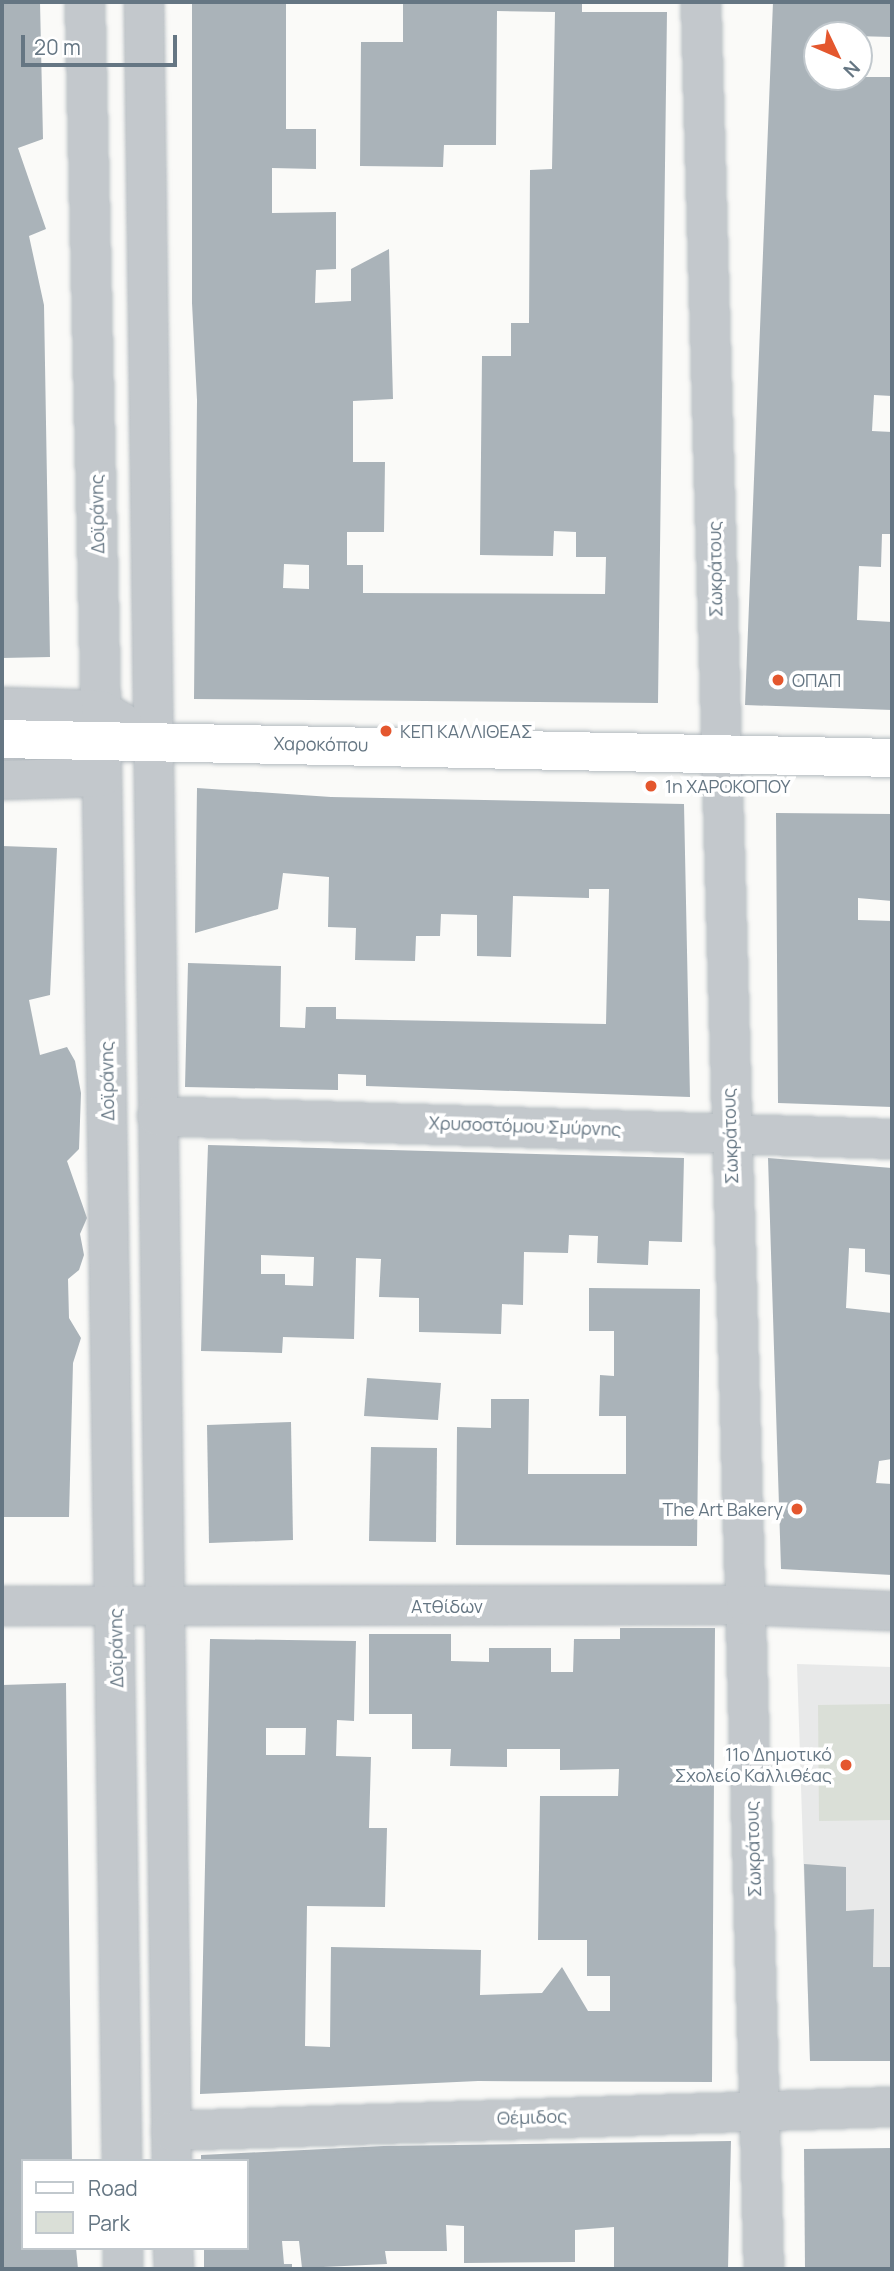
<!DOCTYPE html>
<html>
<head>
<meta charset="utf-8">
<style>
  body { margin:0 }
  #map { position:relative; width:894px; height:2271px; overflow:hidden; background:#fafaf8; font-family:Manrope,sans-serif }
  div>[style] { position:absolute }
  .built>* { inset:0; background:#e8e9e9 }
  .green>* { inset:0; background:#dadfd7 }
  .building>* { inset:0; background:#aab3b9 }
  .roads { filter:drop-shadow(0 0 2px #b3babf) drop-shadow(0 0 2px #b3babf) }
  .street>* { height:38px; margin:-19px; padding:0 19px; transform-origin:19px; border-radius:19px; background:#c3c8cc }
  .secondary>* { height:38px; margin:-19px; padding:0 19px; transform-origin:19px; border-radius:19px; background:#fff }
  .dots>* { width:19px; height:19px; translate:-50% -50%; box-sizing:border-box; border:4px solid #fff; border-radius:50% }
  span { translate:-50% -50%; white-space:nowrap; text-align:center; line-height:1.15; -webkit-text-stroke:7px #fff; paint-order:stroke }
  .street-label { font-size:18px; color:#657683 }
  .poi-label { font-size:18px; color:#657683 }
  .left { translate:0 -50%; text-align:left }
  .right { translate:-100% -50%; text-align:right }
  .frame { position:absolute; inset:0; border:4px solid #657683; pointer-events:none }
  .legend { position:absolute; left:21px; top:2159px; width:228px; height:91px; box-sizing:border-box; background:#fff; border:2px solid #c1c8cd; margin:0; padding:9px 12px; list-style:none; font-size:21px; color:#657683 }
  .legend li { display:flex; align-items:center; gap:14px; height:35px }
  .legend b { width:35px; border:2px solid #c1c8cd }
  .north { position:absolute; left:803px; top:21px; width:70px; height:70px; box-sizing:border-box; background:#fff; border:2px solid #c1c8cd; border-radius:50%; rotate:134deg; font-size:19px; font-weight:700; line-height:28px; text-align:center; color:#657683 }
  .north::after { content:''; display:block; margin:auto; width:24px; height:32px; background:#e4572e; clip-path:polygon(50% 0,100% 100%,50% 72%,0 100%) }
  .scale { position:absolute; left:21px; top:35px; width:156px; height:32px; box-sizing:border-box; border:4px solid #657683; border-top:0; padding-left:9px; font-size:21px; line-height:24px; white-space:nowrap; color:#657683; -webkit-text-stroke:5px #fff; paint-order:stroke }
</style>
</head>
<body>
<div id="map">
  <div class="built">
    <i style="clip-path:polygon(797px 1664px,892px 1667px,892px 2061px,810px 2061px)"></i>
  </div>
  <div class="green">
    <i style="clip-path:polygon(892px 1704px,892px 1820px,819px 1821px,818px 1705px)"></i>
  </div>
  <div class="building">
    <i style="clip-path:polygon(2px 2px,40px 2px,43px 139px,18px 148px,46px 229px,29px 236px,44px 305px,50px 657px,2px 658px)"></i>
    <i style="clip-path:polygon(evenodd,192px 2px,286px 2px,286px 129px,316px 129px,316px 169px,272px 168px,272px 213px,336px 212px,336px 269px,316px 270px,315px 303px,351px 301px,351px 269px,389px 249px,393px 399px,353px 401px,353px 462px,385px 462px,384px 532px,347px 532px,347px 565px,363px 565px,363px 593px,605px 594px,606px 557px,576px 557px,576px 532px,554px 531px,553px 556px,480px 555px,482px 356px,511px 356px,511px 323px,529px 323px,530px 170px,552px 169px,555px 12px,497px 11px,496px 145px,444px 145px,443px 167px,360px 166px,361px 42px,403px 42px,403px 2px,582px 2px,582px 12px,667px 12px,658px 703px,194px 699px,197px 400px,192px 303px,192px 2px,284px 564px,309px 565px,309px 589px,283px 588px,284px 564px)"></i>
    <i style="clip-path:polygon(773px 2px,892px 2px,892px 37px,817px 35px,817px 77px,892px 77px,892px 396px,874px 395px,872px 431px,892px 432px,892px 534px,882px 534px,881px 567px,859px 566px,857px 620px,892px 622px,892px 710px,745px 705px)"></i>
    <i style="clip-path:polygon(197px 788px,331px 797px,684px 804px,690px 1097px,366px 1086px,366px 1075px,338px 1074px,338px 1090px,185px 1087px,188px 963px,281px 966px,280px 1027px,305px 1028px,306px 1007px,336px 1007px,336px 1019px,606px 1024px,609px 889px,589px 889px,589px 898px,513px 896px,511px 957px,477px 956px,477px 915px,441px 914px,440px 936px,416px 936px,415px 961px,355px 960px,356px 928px,328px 927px,329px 877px,283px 873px,278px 909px,195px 933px)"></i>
    <i style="clip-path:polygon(776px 813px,892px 814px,892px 901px,858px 898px,858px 920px,892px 921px,892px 1107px,778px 1103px)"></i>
    <i style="clip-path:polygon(2px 846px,57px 848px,50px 995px,29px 1000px,40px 1055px,67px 1047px,75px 1061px,81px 1093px,79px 1149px,67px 1161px,87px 1218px,80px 1234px,84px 1255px,79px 1270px,68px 1279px,69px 1318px,81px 1338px,73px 1363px,69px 1517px,2px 1517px)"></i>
    <i style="clip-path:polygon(evenodd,208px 1145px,684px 1158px,682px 1242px,649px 1241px,648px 1265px,597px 1263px,598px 1236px,569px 1235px,568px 1253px,524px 1252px,523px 1305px,502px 1304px,501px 1334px,419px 1332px,419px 1298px,379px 1297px,381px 1259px,356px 1258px,354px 1339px,283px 1337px,282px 1353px,201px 1351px,208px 1145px,261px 1255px,314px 1257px,313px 1286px,285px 1285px,285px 1274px,261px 1274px,261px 1255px)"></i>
    <i style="clip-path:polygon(768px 1158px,892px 1168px,892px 1275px,865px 1272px,865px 1249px,849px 1248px,846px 1308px,892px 1313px,892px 1459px,879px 1461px,876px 1483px,892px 1484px,892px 1575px,781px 1569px)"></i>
    <i style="clip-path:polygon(589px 1288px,700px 1289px,697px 1546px,456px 1545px,457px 1427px,491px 1428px,491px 1399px,529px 1399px,528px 1474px,626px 1474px,626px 1416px,599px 1416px,600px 1375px,614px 1376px,614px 1331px,589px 1331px)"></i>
    <i style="clip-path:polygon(367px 1378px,441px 1383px,438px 1420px,364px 1416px)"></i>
    <i style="clip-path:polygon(291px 1422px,293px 1540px,209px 1543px,207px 1425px)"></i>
    <i style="clip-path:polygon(371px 1447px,437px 1448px,436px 1542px,369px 1541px)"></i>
    <i style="clip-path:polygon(evenodd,620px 1628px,715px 1628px,712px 2082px,478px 2081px,200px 2094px,210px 1639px,356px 1641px,354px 1721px,337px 1720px,336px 1756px,371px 1757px,369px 1828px,387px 1828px,385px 1907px,307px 1906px,305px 2046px,330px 2047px,331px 1947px,481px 1950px,480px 1995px,542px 1993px,562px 1967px,588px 2011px,610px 2011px,610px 1976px,587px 1976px,587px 1940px,538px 1940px,540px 1796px,618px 1796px,619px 1769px,560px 1770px,560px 1749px,507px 1749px,507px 1767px,450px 1766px,451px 1749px,412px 1749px,412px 1714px,369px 1714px,369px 1634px,451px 1634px,451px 1661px,489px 1662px,489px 1648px,551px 1648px,551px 1672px,573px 1672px,574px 1639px,620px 1639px,620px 1628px,266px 1728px,306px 1728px,305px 1755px,266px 1755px,266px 1728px)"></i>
    <i style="clip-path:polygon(66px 1683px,72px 2161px,23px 2161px,23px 2248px,76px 2248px,78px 2269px,2px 2269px,2px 1685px)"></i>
    <i style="clip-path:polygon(804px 1864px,846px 1867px,846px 1911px,874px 1909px,873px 1967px,892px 1967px,892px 2061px,810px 2061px)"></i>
    <i style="clip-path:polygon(731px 2141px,728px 2269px,614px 2269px,614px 2227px,575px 2230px,575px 2262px,464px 2263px,464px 2226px,446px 2225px,447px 2251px,385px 2251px,387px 2264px,302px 2268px,299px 2241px,282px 2241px,284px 2264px,292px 2264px,292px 2269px,204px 2269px,204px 2248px,247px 2248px,247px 2161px,201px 2161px,201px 2155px,384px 2146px)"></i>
    <i style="clip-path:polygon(892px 2148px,892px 2269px,805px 2269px,804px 2149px)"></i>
  </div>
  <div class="roads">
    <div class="street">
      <i style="left:85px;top:2px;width:708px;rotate:88.71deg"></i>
      <i style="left:101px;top:710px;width:1451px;rotate:89.17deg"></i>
      <i style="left:144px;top:2px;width:2159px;rotate:89.26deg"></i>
      <i style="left:701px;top:2px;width:2268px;rotate:88.41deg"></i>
      <i style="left:2px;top:707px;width:99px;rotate:1.7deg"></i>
      <i style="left:101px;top:710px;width:24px;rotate:30deg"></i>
      <i style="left:2px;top:780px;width:100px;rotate:-1.7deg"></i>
      <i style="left:157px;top:1116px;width:735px;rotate:1.79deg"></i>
      <i style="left:2px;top:1606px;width:744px;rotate:-0.08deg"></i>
      <i style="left:746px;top:1605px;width:146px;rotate:2.4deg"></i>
      <i style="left:171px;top:2131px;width:721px;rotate:-1.91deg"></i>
      <i style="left:123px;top:2248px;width:21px;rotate:90deg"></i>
      <i style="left:173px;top:2248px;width:21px;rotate:87deg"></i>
    </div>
    <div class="secondary">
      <i style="left:2px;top:739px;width:890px;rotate:1.22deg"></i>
    </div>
  </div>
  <div class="dots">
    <i style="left:778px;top:680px;background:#e4572e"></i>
    <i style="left:386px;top:731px;background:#e4572e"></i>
    <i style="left:651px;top:786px;background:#e4572e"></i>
    <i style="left:797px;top:1509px;background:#e4572e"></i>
    <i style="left:846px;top:1765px;background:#e4572e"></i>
  </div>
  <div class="street-label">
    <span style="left:97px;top:514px;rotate:-91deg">Δοϊράνης</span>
    <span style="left:715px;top:569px;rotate:-91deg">Σωκράτους</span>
    <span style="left:321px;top:744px;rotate:1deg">Χαροκόπου</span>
    <span style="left:107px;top:1081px;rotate:-91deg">Δοϊράνης</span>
    <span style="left:525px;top:1126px;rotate:2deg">Χρυσοστόμου Σμύρνης</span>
    <span style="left:730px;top:1136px;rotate:-92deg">Σωκράτους</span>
    <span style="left:447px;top:1606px">Ατθίδων</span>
    <span style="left:116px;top:1648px;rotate:-91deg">Δοϊράνης</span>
    <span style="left:753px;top:1849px;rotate:-92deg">Σωκράτους</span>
    <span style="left:532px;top:2117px;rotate:-2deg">Θέμιδος</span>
  </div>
  <div class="poi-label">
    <span class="left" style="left:792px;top:680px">ΟΠΑΠ</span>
    <span class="left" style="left:400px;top:731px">ΚΕΠ ΚΑΛΛΙΘΕΑΣ</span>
    <span class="left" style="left:665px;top:786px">1η ΧΑΡΟΚΟΠΟΥ</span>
    <span class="right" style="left:783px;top:1509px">The Art Bakery</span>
    <span class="right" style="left:832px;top:1765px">11ο Δημοτικό<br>Σχολείο Καλλιθέας</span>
  </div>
  <div class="frame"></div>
  <ul class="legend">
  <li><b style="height:9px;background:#fff"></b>Road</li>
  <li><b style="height:19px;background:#dadfd7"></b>Park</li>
  </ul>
  <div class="north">N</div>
  <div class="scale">20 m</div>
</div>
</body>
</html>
